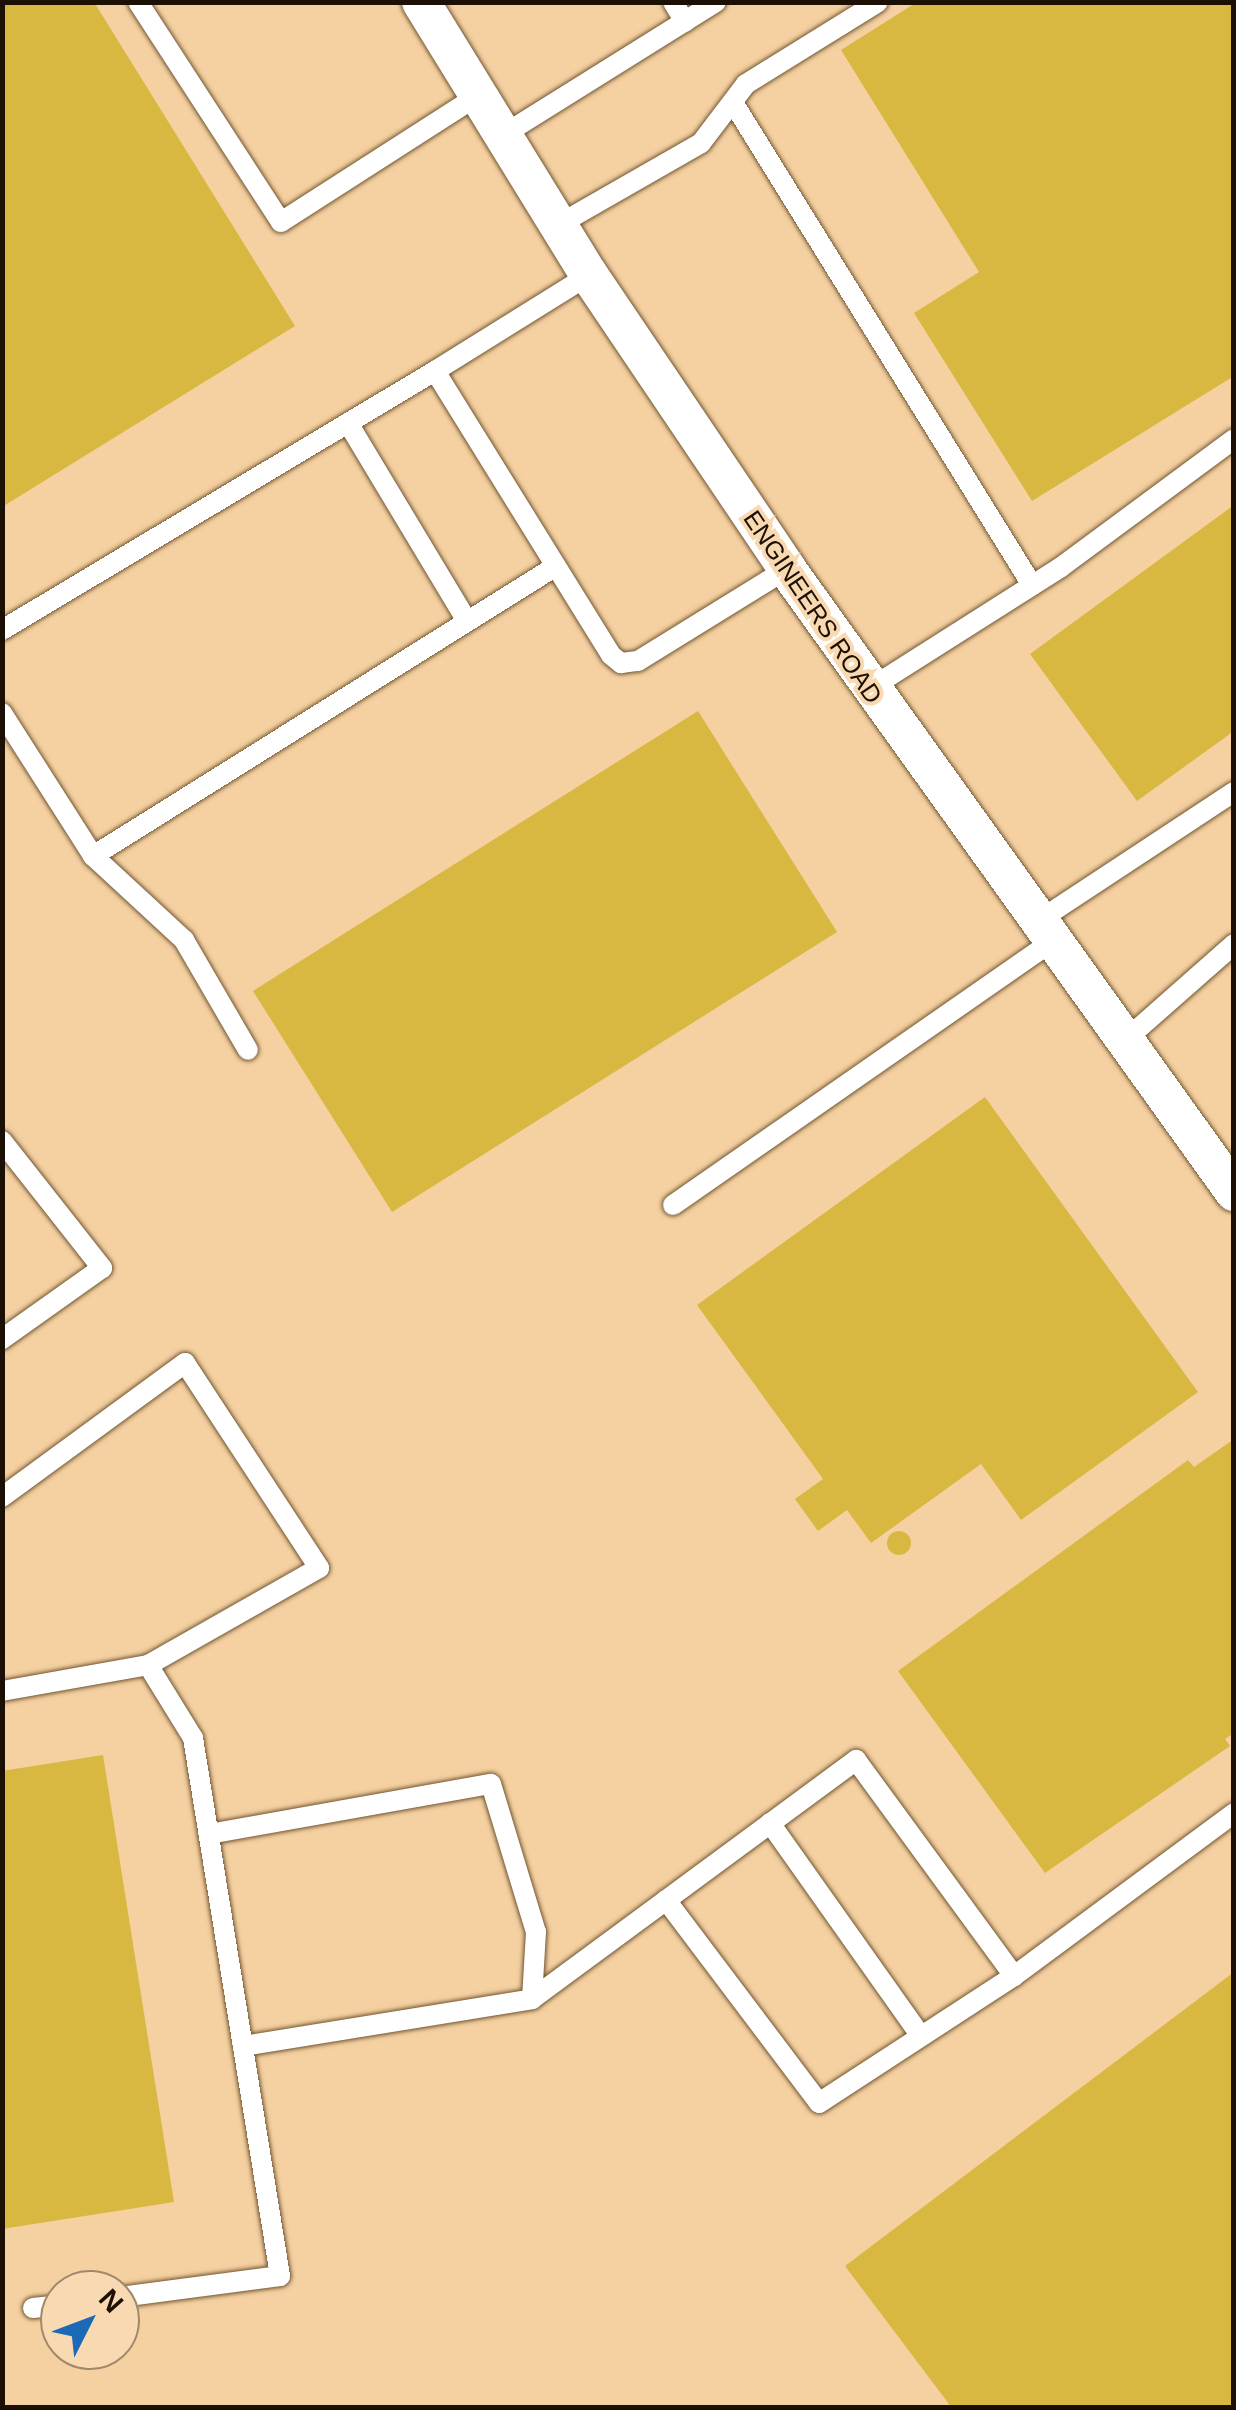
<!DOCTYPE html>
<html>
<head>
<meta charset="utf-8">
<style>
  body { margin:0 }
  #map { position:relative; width:1236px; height:2410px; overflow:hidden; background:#f9d9b1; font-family:Arial,sans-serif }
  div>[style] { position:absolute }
  .built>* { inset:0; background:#f5d0a1 }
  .building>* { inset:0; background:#d9b842 }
  .round { border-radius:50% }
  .roads { filter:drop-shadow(0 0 2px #715631) drop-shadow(0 0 2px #715631) }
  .service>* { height:20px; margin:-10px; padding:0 10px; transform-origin:10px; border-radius:10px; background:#fff }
  .minor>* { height:38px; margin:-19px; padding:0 19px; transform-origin:19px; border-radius:19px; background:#fff }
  span { translate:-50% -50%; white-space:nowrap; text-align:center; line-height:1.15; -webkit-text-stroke:8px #f9d9b1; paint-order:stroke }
  .street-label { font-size:25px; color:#1b1003 }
  .frame { position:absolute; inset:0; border:5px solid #1b1003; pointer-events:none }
  .north { position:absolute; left:40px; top:2270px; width:100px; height:100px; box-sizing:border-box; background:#f9d9b1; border:2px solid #a0896b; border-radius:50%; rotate:48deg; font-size:28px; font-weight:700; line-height:40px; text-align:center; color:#1b1003 }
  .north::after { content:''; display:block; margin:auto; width:35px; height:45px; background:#1c69b8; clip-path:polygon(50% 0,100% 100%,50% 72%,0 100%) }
</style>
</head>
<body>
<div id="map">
  <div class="built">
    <i style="clip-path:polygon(evenodd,3px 3px,1233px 3px,1233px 2407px,3px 2408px,3px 3px,60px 2290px,120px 2290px,120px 2350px,60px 2350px,60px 2290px)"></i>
  </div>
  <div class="building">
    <i style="clip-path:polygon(2px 2px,94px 2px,295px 326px,2px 507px)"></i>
    <i style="clip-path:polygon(917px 2px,1234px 2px,1234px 376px,1032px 501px,914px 313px,979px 272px,841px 50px)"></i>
    <i style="clip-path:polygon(1234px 505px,1234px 731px,1137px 801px,1030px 654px)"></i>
    <i style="clip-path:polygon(698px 711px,837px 932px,392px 1212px,253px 991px)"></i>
    <i style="clip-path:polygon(985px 1097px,1198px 1392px,1021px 1520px,981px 1464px,871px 1543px,847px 1510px,818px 1531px,795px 1499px,823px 1479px,697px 1305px)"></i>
    <i style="clip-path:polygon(1234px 1439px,1234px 1733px,1225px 1739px,1230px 1746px,1045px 1873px,898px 1671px,1188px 1460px,1194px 1467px)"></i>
    <i class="round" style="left:887px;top:1531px;width:24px;height:24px"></i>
    <i style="clip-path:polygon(103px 1755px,174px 2202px,2px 2229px,2px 1771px)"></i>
    <i style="clip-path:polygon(1234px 1972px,1234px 2408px,952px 2408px,845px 2266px)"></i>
  </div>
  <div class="roads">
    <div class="service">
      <i style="left:138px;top:2px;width:262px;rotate:57deg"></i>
      <i style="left:281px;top:222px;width:235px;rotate:-32.7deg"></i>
      <i style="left:673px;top:2px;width:23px;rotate:59deg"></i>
      <i style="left:734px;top:104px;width:566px;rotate:58.22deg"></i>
      <i style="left:503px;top:135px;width:251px;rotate:-32deg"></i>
      <i style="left:558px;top:225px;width:165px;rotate:-29.8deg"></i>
      <i style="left:701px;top:143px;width:74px;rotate:-52.7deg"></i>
      <i style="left:746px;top:84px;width:155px;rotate:-31.8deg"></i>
      <i style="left:589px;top:275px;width:181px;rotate:148.1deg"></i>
      <i style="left:435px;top:371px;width:334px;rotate:58.2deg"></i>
      <i style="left:611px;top:655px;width:13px;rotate:39deg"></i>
      <i style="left:621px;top:663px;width:17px;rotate:-7deg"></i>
      <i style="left:638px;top:661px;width:175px;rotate:-31.7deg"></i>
      <i style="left:348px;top:423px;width:231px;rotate:59deg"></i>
      <i style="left:2px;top:630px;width:505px;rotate:-30.89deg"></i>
      <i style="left:869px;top:689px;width:227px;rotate:-32.4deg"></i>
      <i style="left:1061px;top:567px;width:215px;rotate:-36.5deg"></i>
      <i style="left:2px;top:713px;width:169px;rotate:57.5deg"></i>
      <i style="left:93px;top:856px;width:124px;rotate:42.7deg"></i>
      <i style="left:184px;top:940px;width:127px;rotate:59.8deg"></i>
      <i style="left:93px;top:856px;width:546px;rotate:-32.06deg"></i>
      <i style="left:1035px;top:923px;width:238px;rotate:-33.4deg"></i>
      <i style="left:1123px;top:1042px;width:148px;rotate:-41.4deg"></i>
      <i style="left:2px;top:1141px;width:162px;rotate:51.8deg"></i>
      <i style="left:102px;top:1268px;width:123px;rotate:144.6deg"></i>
      <i style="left:673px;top:1205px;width:459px;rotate:-34.8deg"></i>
      <i style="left:2px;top:1497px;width:227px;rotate:-36.2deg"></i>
      <i style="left:185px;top:1363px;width:245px;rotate:56.8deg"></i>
      <i style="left:319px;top:1568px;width:197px;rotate:150.4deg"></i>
      <i style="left:148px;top:1665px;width:86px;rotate:58.3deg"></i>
      <i style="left:193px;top:1738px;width:545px;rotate:80.81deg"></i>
      <i style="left:280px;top:2276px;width:161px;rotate:172.5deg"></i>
      <i style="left:2px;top:1691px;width:148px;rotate:-10.1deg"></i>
      <i style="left:770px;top:1823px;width:261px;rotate:54.7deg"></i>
      <i style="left:209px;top:1834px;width:286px;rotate:-10.1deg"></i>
      <i style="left:491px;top:1784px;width:155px;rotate:73.1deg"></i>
      <i style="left:536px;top:1932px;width:67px;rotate:93.4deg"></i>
      <i style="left:666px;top:1900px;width:254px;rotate:53deg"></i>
      <i style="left:819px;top:2103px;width:233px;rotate:-33.1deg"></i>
      <i style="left:243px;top:2046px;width:293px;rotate:-9.2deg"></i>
      <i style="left:532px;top:1999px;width:403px;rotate:-36.4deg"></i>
      <i style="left:856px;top:1760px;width:268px;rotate:53.8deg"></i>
      <i style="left:1014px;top:1976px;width:274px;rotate:-36.5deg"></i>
      <i style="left:33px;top:2308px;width:27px;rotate:-6deg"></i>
    </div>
    <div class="minor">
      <i style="left:421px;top:2px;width:321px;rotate:58.4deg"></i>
      <i style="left:589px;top:275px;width:354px;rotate:56deg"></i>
      <i style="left:787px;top:569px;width:767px;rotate:54.34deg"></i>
    </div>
  </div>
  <div class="street-label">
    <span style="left:813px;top:607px;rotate:56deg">ENGINEERS ROAD</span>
  </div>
  <div class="frame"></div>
  <div class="north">N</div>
</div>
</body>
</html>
